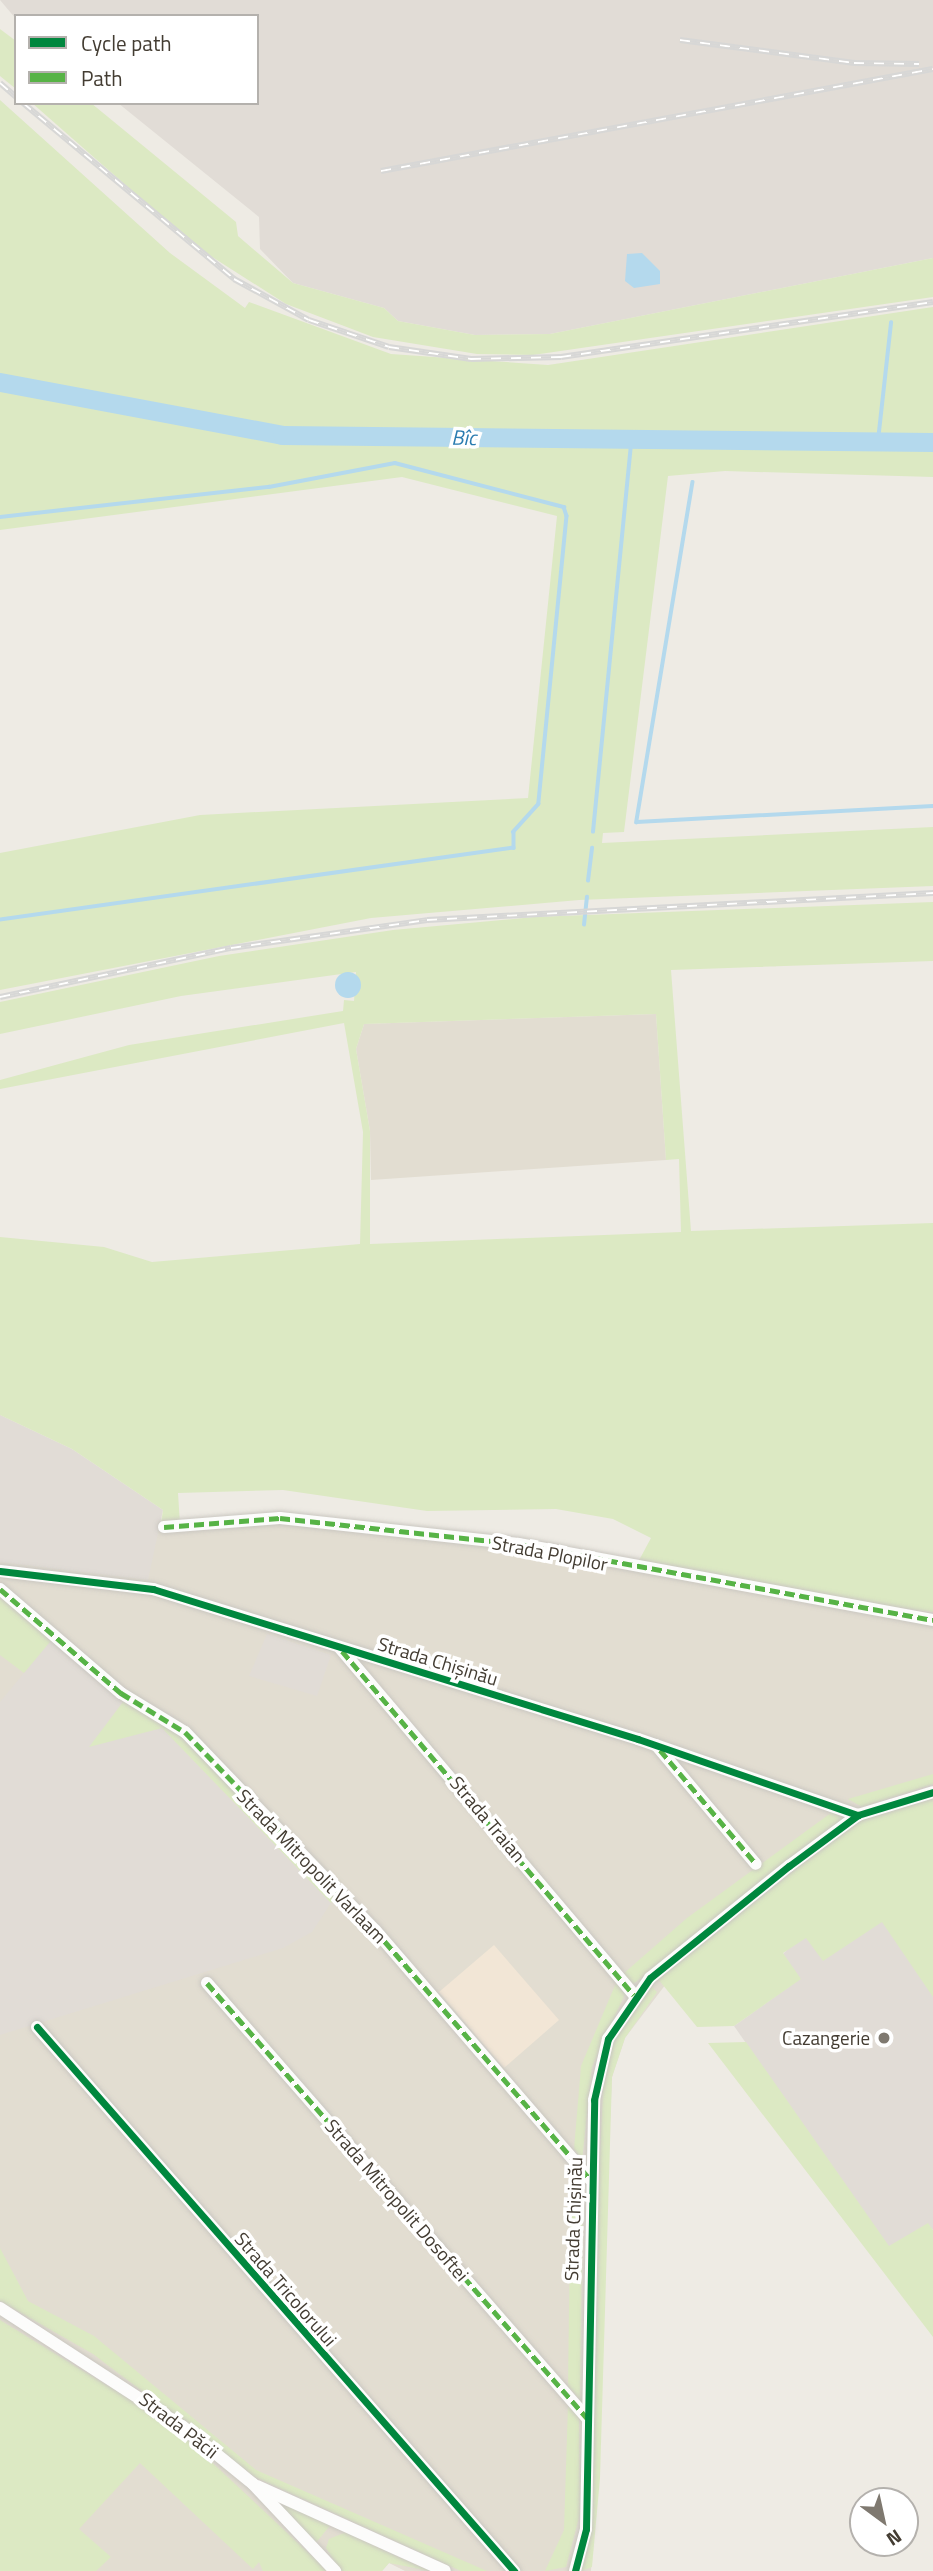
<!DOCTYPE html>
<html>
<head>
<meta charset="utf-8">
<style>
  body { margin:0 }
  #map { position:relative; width:933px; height:2571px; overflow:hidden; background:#eeebe4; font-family:"Titillium Web",sans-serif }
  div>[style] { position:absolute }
  .residential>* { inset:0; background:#e2ddd1 }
  .commercial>* { inset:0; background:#f2e6d6 }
  .industrial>* { inset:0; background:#e1dcd6 }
  .green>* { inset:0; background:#dce9c3 }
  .water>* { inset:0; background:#b4d9ed }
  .round { border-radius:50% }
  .stream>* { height:3.5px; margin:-1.75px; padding:0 1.75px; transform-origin:1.75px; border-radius:1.75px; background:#b4d9ed }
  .river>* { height:19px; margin:-9.5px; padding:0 9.5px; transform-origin:9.5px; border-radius:9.5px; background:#b4d9ed }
  .roads { filter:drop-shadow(0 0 2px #cac7c1) drop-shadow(0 0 2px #cac7c1) }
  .minor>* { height:12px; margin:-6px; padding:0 6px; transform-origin:6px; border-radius:6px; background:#fcfcfb }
  .rail>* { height:6px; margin-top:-3px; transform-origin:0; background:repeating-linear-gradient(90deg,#fff 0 10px,#d7d7d6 0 20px); box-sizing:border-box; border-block:2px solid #d7d7d6 }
  .quiet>* { height:5px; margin-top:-2.5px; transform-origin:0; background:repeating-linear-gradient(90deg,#57b346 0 10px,transparent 0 15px) }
  .cycleway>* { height:7px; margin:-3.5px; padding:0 3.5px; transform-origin:3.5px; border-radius:3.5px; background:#00873e }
  .dots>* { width:19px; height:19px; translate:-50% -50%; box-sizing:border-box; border:4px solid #fff; border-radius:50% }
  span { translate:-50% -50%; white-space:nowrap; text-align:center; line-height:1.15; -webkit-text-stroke:7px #fff; paint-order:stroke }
  .street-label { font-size:19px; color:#433c32 }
  .poi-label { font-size:19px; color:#433c32 }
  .right { translate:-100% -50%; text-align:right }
  .water-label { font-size:21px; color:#2a7cb0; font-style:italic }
  .legend { position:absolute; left:14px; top:14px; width:245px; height:91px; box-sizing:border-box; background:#fff; border:2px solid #b4b1ad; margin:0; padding:9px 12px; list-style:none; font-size:21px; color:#433c32 }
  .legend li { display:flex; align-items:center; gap:14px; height:35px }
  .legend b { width:35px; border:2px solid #b4b1ad }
  .north { position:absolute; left:849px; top:2487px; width:70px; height:70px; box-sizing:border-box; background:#fff; border:2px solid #b4b1ad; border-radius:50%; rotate:147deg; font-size:19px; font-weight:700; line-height:28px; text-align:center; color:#433c32 }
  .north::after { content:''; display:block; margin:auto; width:24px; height:32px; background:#7f7970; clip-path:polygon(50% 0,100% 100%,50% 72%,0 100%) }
</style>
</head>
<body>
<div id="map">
  <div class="residential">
    <i style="clip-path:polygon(656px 1014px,666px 1160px,371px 1180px,370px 1131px,356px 1049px,364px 1024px)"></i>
    <i style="clip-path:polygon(0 1415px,161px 1522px,289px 1514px,419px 1528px,819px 1599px,933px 1612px,933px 1804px,669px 1980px,625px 2038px,612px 2077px,591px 2571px,405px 2571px,389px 2563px,382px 2571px,0 2571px)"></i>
  </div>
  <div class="commercial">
    <i style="clip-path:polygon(494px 1945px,559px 2020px,504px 2068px,439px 1992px)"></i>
  </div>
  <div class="industrial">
    <i style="clip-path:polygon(0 0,933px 0,933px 258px,550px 334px,475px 335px,398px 321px,384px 308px,293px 283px,260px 249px,259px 217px,118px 103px,257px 103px,257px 16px,16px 19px)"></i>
    <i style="clip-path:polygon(0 1415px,72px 1449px,163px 1510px,148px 1580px,0 1562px)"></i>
    <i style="clip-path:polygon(267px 1634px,331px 1655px,317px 1696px,249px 1676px)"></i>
    <i style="clip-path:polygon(54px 1637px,123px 1702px,90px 1746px,162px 1728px,331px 1903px,312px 1932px,283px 1948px,0 2035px,0 1702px)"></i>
    <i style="clip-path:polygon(933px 1804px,933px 2230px,928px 2224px,889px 2247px,734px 2026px,800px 1979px,783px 1954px)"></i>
  </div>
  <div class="green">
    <i style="clip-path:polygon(0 29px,16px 41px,16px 89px,0 76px)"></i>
    <i style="clip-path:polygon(0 100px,170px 253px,245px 308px,249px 302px,391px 354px,548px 365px,933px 307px,933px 477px,725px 471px,668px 476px,624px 832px,603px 833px,602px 843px,933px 827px,933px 886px,579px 900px,371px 918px,0 990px,0 853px,200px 815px,528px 798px,557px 516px,402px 477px,0 530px)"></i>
    <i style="clip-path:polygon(32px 103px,91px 103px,236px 222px,238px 236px,293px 283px,384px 308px,398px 321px,475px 335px,550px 334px,933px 258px,933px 297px,533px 355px,477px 354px,373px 337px,286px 304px,195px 246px)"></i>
    <i style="clip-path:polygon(evenodd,933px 902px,933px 961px,671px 970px,691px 1231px,933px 1223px,933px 1612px,819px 1599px,637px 1564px,651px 1538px,613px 1519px,556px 1509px,427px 1511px,283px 1490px,178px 1493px,180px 1524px,161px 1523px,163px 1510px,72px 1449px,0 1415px,0 1237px,104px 1247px,152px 1262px,360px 1244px,363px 1132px,344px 1023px,0 1089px,0 1080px,129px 1045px,343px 1011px,344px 1000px,354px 1001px,356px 972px,181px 996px,0 1034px,0 1002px,219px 956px,393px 930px,534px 917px,933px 902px,656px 1014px,666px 1160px,679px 1159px,681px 1232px,370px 1244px,370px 1131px,356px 1049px,364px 1024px,656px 1014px)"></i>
    <i style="clip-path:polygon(0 1593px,54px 1637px,24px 1673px,0 1655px)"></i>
    <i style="clip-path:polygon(123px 1702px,181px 1733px,336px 1895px,331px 1903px,162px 1728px,89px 1747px)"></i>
    <i style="clip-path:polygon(933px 1774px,933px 1784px,862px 1807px,848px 1799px)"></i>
    <i style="clip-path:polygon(933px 1797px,933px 1997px,882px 1922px,823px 1961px,806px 1938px,783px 1953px,801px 1979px,734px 2026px,697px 2027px,658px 1979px,855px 1822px)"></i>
    <i style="clip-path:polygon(835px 1810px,849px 1816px,632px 1985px,623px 1974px,687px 1918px)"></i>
    <i style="clip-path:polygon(616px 1983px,625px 1994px,592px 2067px,582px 2161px,574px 2149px,581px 2066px)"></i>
    <i style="clip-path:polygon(651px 1986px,657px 1992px,625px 2038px,612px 2077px,600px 2478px,592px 2567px,581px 2571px,604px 2070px,619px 2027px)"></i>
    <i style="clip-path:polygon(746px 2042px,889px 2246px,928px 2223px,933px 2230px,933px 2337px,708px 2043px)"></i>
    <i style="clip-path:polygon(571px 2163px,583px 2179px,580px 2400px,568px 2386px)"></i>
    <i style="clip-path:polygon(0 2248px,28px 2301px,94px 2336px,256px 2470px,487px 2571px,461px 2571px,255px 2477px,93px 2354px,0 2301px)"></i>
    <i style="clip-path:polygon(0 2320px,172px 2425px,328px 2571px,263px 2571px,259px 2562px,253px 2569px,140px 2463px,79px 2529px,111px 2557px,96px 2571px,0 2571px)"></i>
    <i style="clip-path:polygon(568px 2404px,579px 2416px,580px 2514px,566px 2567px,545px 2571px,564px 2530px)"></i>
    <i style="clip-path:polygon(283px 2501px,332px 2523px,315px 2544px,278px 2507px)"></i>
    <i style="clip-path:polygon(346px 2532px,394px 2555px,430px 2571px,389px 2563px,382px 2571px,340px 2571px,326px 2548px,329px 2539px)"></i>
  </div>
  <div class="water">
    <i style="clip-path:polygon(642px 253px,660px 271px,660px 284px,634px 288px,625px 281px,627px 254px)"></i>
    <i class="round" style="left:335px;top:972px;width:26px;height:26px"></i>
  </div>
  <div class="stream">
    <i style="left:878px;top:441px;width:119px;rotate:-83.7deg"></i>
    <i style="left:693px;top:482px;width:345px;rotate:99.4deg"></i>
    <i style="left:637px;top:822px;width:296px;rotate:-3.1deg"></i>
    <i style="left:0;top:517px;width:271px;rotate:-6.4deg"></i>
    <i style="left:269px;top:487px;width:128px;rotate:-10.8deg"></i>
    <i style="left:395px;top:463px;width:175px;rotate:14.6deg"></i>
    <i style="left:564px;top:507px;width:9px;rotate:72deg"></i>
    <i style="left:567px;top:516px;width:289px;rotate:95.6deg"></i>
    <i style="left:539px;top:804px;width:38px;rotate:132deg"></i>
    <i style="left:514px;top:832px;width:16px;rotate:90deg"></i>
    <i style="left:514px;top:848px;width:519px;rotate:172.03deg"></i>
    <i style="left:593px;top:832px;width:397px;rotate:-84.4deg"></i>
    <i style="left:588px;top:881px;width:33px;rotate:-83deg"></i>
    <i style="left:584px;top:925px;width:28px;rotate:-84deg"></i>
  </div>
  <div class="river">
    <i style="left:0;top:382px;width:287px;rotate:10.6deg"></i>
    <i style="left:282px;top:435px;width:651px;rotate:0.62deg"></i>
  </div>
  <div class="roads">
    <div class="minor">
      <i style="left:164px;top:1527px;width:116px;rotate:-4.4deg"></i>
      <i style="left:280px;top:1518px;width:240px;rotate:6.2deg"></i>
      <i style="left:519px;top:1544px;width:421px;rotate:10.4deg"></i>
      <i style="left:0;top:1571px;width:154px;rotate:6.7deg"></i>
      <i style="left:153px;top:1589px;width:508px;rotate:17.19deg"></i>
      <i style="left:638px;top:1739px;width:233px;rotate:19.1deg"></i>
      <i style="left:0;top:1589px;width:160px;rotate:40.7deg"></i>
      <i style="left:121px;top:1693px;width:75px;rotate:31.4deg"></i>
      <i style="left:185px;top:1732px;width:274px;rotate:46.2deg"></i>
      <i style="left:375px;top:1930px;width:329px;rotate:49.2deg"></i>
      <i style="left:340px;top:1648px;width:455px;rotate:49.7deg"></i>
      <i style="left:656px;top:1745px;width:155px;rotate:50deg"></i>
      <i style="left:207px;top:1983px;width:578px;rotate:48.86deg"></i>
      <i style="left:37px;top:2027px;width:724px;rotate:48.75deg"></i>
      <i style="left:0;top:2308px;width:217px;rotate:33deg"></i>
      <i style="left:182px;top:2426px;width:92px;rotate:39.2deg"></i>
      <i style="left:253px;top:2484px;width:120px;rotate:46.7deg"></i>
      <i style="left:257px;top:2486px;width:206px;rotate:24.3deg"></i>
      <i style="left:575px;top:2571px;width:43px;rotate:-75.3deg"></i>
      <i style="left:586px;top:2529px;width:429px;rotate:-88.9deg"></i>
      <i style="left:594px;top:2100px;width:63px;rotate:-77.1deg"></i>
      <i style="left:608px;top:2039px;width:74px;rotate:-55.5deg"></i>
      <i style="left:650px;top:1978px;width:179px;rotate:-38.9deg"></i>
      <i style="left:789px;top:1866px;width:86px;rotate:-36.5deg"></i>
      <i style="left:858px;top:1815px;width:78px;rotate:-17deg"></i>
    </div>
  </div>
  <div class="rail">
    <i style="left:680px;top:40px;width:176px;rotate:7.5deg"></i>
    <i style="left:854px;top:63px;width:65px;rotate:0.9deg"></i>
    <i style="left:0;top:83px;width:21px;rotate:41deg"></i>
    <i style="left:23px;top:103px;width:275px;rotate:39.8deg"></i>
    <i style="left:234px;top:279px;width:85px;rotate:28.7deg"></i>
    <i style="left:309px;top:320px;width:84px;rotate:18.6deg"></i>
    <i style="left:389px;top:347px;width:83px;rotate:8.3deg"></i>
    <i style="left:471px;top:359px;width:90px;rotate:-1.3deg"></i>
    <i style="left:561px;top:357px;width:376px;rotate:-8.4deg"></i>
    <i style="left:381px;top:171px;width:561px;rotate:-10.47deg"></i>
    <i style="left:0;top:997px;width:236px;rotate:-12deg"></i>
    <i style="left:231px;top:948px;width:198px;rotate:-8.1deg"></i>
    <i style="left:427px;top:920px;width:507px;rotate:-3.05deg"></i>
  </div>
  <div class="quiet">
    <i style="left:164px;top:1527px;width:116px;rotate:-4.4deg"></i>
    <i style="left:280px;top:1518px;width:240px;rotate:6.2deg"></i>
    <i style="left:519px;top:1544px;width:421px;rotate:10.4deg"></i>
    <i style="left:0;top:1589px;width:160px;rotate:40.7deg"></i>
    <i style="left:121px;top:1693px;width:75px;rotate:31.4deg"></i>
    <i style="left:185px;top:1732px;width:274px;rotate:46.2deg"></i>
    <i style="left:375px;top:1930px;width:329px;rotate:49.2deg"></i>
    <i style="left:342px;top:1651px;width:451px;rotate:49.7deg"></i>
    <i style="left:660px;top:1750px;width:149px;rotate:49.9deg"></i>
    <i style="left:207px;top:1983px;width:578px;rotate:48.86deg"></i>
  </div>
  <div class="cycleway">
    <i style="left:0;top:1571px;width:154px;rotate:6.7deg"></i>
    <i style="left:153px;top:1589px;width:508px;rotate:17.19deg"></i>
    <i style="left:638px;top:1739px;width:233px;rotate:19.1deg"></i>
    <i style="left:37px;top:2027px;width:724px;rotate:48.75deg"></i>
    <i style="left:575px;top:2571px;width:43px;rotate:-75.3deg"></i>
    <i style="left:586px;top:2529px;width:429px;rotate:-88.9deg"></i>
    <i style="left:594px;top:2100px;width:63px;rotate:-77.1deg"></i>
    <i style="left:608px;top:2039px;width:74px;rotate:-55.5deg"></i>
    <i style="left:650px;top:1978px;width:179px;rotate:-38.9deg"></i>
    <i style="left:789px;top:1866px;width:86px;rotate:-36.5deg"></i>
    <i style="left:858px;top:1815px;width:78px;rotate:-17deg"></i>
  </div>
  <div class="dots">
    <i style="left:884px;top:2038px;background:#7f7970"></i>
  </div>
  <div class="street-label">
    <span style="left:550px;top:1553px;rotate:11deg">Strada Plopilor</span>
    <span style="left:438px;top:1661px;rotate:17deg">Strada Chișinău</span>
    <span style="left:488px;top:1819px;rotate:50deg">Strada Traian</span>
    <span style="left:312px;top:1866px;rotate:46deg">Strada Mitropolit Varlaam</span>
    <span style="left:397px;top:2200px;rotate:49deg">Strada Mitropolit Dosoftei</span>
    <span style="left:573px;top:2219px;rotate:-88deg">Strada Chișinău</span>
    <span style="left:286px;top:2289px;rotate:49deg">Strada Tricolorului</span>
    <span style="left:179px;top:2425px;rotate:38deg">Strada Păcii</span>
  </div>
  <div class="poi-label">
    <span class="right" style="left:870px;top:2038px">Cazangerie</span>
  </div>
  <div class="water-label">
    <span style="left:464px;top:437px;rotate:1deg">Bîc</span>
  </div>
  <ul class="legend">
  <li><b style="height:9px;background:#00873e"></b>Cycle path</li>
  <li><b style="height:9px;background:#57b346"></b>Path</li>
  </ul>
  <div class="north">N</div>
</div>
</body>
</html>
